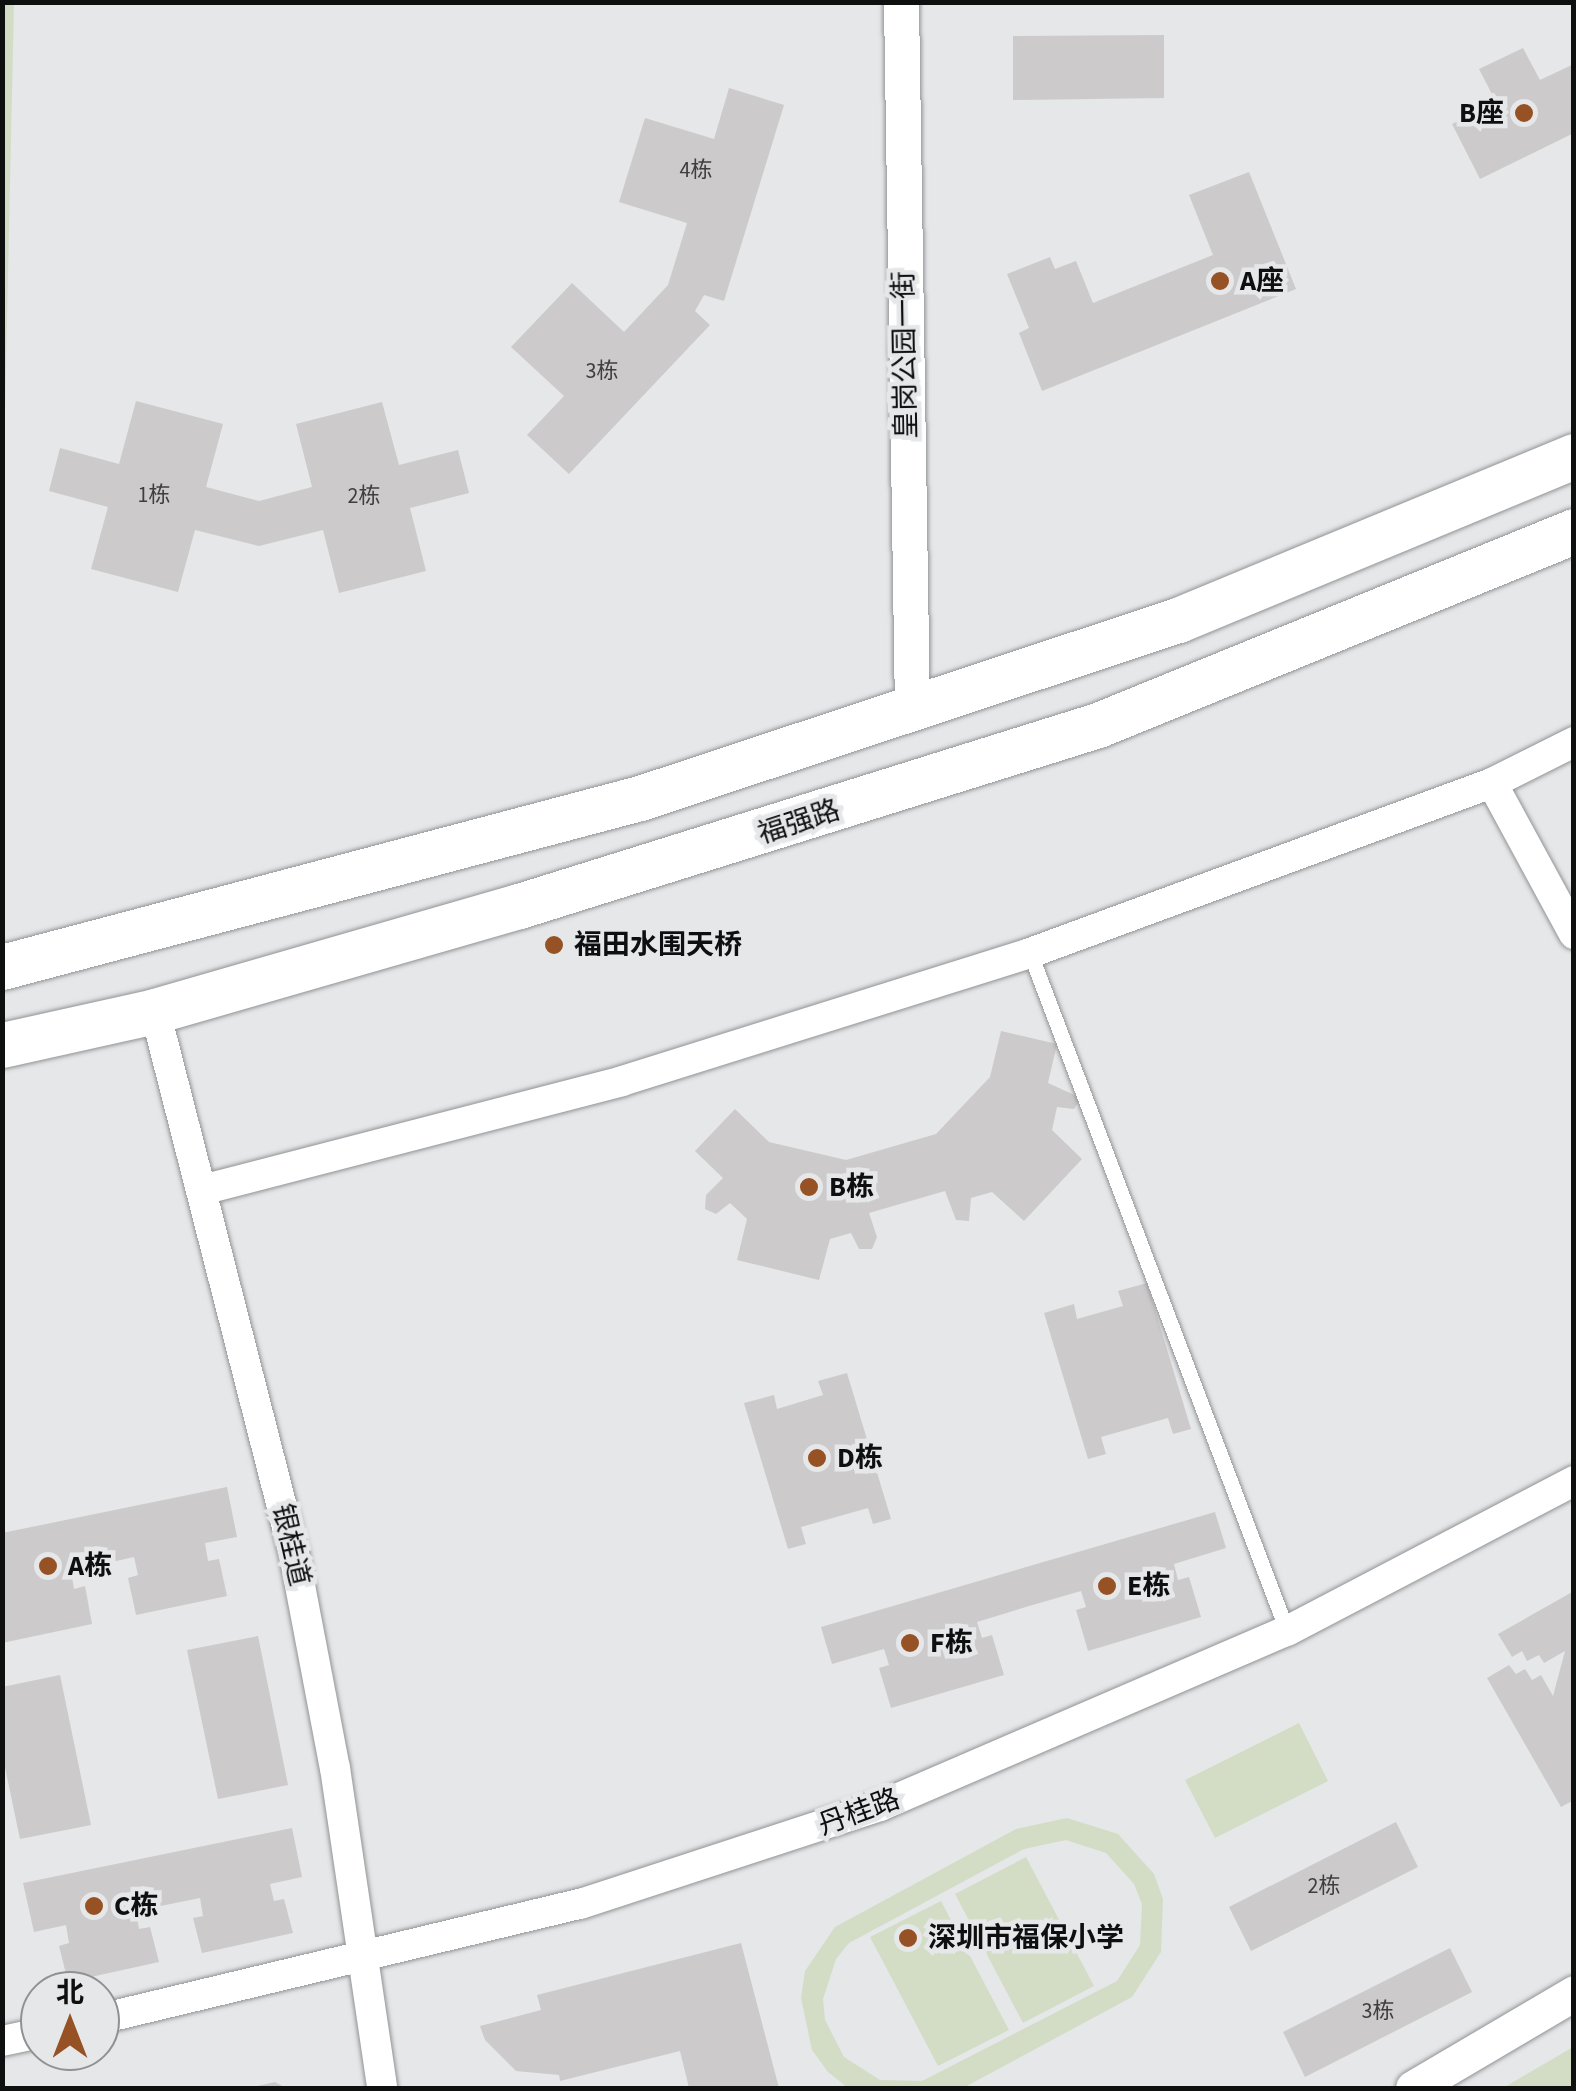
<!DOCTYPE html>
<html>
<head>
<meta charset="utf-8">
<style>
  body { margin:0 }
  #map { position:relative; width:1576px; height:2091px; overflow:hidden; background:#e5e7e9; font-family:"Source Sans 3","Noto Sans SC",sans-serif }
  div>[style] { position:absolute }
  .green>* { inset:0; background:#d3ddc6 }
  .building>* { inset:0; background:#cdcacb }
  .roads { filter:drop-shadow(0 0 2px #919395) drop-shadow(0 0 2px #919395) }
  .service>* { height:15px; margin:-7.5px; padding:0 7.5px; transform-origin:7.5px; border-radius:7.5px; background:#fff }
  .minor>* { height:30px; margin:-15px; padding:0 15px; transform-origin:15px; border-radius:15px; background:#fff }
  .tertiary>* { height:35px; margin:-17.5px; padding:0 17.5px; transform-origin:17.5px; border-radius:17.5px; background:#fff }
  .primary>* { height:45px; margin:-22.5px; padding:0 22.5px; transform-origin:22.5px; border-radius:22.5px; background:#fff }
  .dots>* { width:28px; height:28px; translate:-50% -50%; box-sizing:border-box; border:5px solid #e5e7e9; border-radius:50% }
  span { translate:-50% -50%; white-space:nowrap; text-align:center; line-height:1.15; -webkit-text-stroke:9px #e5e7e9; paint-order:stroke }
  .number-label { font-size:22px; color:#3e3e3e }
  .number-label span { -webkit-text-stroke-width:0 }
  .poi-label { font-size:28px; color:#0e0f0f; font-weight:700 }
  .right { translate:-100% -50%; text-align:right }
  .left { translate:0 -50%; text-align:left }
  .street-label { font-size:28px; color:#0e0f0f }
  .frame { position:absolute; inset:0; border:5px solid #0e0f0f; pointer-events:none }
  .north { position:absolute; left:20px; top:1971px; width:100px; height:100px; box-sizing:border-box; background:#e5e7e9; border:2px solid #8f9192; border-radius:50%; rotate:0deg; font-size:28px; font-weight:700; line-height:40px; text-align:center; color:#0e0f0f }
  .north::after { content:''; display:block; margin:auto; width:35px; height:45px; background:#965125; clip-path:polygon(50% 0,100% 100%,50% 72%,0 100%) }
</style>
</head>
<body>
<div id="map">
  <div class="green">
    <i style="clip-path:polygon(14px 2px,3px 504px,3px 505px,2px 3px)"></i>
    <i style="clip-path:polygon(1299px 1723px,1328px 1781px,1215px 1838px,1185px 1780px)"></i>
    <i style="clip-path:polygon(evenodd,1067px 1818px,1118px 1834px,1154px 1874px,1163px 1899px,1161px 1952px,1132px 1997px,963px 2088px,848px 2088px,828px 2072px,812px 2050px,801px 1998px,805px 1971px,835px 1927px,1016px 1829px,1067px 1818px,1066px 1840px,1106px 1853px,1134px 1884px,1142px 1904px,1140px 1945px,1117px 1981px,922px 2081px,880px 2080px,844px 2057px,825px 2020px,823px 1999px,836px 1959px,849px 1943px,1024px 1849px,1066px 1840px)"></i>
    <i style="clip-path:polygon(1026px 1857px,1094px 1986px,1023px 2023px,955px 1894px)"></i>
    <i style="clip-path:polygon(941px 1901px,1009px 2030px,938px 2066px,870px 1937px)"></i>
    <i style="clip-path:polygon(1573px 2047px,1573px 2088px,1503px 2088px)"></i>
  </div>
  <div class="building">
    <i style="clip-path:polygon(1164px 35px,1164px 98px,1013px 100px,1013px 36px)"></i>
    <i style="clip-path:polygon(1523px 48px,1540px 80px,1574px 64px,1574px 133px,1480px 179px,1452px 124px,1496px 102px,1479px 69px)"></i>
    <i style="clip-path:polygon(729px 88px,784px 105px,724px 301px,704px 295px,695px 311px,710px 325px,569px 474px,527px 435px,564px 396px,511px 347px,572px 283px,624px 332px,668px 285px,687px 223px,619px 202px,645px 118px,714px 139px)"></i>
    <i style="clip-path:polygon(1249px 172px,1296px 289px,1042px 391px,1019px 333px,1029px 328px,1007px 274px,1050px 257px,1055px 269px,1076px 261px,1093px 303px,1213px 255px,1189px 195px)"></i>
    <i style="clip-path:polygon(136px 401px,223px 424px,206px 487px,259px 501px,312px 487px,296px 424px,382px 402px,399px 465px,458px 450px,469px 493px,410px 508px,426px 571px,339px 593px,323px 530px,259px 546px,195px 530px,178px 592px,91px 569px,108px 507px,49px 491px,60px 448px,119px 464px)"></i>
    <i style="clip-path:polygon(1001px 1031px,1057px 1044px,1048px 1083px,1081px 1098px,1074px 1109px,1057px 1107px,1052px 1130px,1082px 1159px,1024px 1221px,992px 1192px,971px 1198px,969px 1221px,956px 1220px,945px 1191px,869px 1213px,877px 1237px,872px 1249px,859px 1249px,851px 1233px,830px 1239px,819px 1280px,737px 1260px,747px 1219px,730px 1203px,716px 1214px,705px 1209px,706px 1195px,723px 1178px,695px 1151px,735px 1109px,769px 1142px,846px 1160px,936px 1134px,990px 1077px)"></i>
    <i style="clip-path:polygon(1147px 1283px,1191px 1429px,1173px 1434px,1168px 1418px,1101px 1437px,1106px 1454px,1088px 1459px,1044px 1313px,1074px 1304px,1077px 1319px,1123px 1306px,1118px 1291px)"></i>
    <i style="clip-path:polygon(847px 1373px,891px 1519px,873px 1524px,868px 1508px,801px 1527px,806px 1544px,788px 1549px,744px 1403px,774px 1395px,777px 1409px,823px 1395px,818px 1381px)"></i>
    <i style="clip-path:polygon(227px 1487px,237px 1537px,205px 1543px,208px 1561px,219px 1559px,227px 1596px,136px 1615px,128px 1578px,138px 1575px,134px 1557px,71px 1571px,74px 1589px,85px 1586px,92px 1624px,2px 1643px,2px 1533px)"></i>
    <i style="clip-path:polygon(1215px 1512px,1226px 1548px,1174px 1564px,1178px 1580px,1189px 1577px,1201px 1617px,1088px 1651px,1076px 1610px,1086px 1607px,1081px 1591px,1029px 1606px,977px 1622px,982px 1638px,992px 1635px,1004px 1675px,891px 1708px,879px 1668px,889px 1665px,884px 1649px,832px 1664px,821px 1627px)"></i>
    <i style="clip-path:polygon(1574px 1591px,1574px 1800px,1561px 1807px,1487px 1678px,1509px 1665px,1516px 1674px,1525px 1669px,1532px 1680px,1541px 1675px,1553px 1696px,1565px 1651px,1544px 1663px,1539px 1655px,1527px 1661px,1522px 1651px,1512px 1657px,1498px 1634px)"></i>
    <i style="clip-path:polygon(258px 1636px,288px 1785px,218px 1799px,187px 1650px)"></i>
    <i style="clip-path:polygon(60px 1675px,91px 1825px,20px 1839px,2px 1753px,2px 1687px)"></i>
    <i style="clip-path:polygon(1396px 1822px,1418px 1867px,1251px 1951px,1229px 1907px)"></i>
    <i style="clip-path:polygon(292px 1828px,302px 1877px,270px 1884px,274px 1901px,284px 1899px,293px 1933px,202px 1953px,193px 1918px,203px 1916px,200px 1898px,136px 1911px,139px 1929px,150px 1927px,159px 1962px,68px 1982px,59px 1946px,69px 1943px,66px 1925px,34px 1932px,23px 1883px)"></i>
    <i style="clip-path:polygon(741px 1943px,779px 2088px,689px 2088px,680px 2051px,560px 2081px,559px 2075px,516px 2071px,485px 2040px,480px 2026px,541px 2010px,537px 1995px)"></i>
    <i style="clip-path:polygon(1450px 1948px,1472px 1992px,1305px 2077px,1283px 2032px)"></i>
    <i style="clip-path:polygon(275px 2082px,286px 2088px,253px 2088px,253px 2087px)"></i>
  </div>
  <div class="roads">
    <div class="service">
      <i style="left:1030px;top:953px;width:725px;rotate:69.24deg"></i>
    </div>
    <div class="minor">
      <i style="left:1492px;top:783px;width:172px;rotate:61.5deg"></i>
      <i style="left:155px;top:1011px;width:561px;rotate:75.64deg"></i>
      <i style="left:294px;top:1554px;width:218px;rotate:79.2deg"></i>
      <i style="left:335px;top:1768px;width:323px;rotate:81.6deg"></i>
      <i style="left:202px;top:1190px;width:434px;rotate:-14.5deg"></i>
      <i style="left:622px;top:1081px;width:428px;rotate:-17.4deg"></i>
      <i style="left:1030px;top:953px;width:492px;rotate:-20.2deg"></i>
      <i style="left:1492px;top:783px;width:92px;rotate:-26.6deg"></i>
      <i style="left:100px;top:2019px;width:494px;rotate:-13.5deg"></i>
      <i style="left:580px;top:1904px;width:316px;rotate:-18.1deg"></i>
      <i style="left:880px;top:1806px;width:443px;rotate:-23.3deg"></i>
      <i style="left:1287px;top:1631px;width:324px;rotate:-27.6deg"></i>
      <i style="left:2px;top:2041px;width:39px;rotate:-12deg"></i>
    </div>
    <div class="tertiary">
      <i style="left:901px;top:2px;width:706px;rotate:89.11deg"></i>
      <i style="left:1413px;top:2088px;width:187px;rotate:-30.5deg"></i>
    </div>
    <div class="primary">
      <i style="left:2px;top:967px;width:660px;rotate:-14.84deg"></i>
      <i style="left:640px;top:798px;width:567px;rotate:-18.31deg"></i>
      <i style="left:1178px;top:620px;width:429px;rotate:-22.5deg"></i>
      <i style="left:2px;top:1045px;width:157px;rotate:-12.5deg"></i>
      <i style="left:155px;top:1011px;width:379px;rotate:-16.1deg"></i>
      <i style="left:519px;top:906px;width:607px;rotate:-17.36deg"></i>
      <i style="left:1098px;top:725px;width:514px;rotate:-22.17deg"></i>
    </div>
  </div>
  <div class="dots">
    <i style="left:1524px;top:113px;background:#965125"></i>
    <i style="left:1220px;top:281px;background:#965125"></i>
    <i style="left:554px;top:945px;background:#965125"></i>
    <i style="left:809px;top:1187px;background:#965125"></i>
    <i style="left:817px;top:1458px;background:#965125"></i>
    <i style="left:48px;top:1566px;background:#965125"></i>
    <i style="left:1107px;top:1586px;background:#965125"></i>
    <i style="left:910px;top:1643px;background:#965125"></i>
    <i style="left:94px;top:1906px;background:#965125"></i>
    <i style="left:908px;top:1938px;background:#965125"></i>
  </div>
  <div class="number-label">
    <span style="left:696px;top:171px">4栋</span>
    <span style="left:602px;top:372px">3栋</span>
    <span style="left:154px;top:496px">1栋</span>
    <span style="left:364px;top:497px">2栋</span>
    <span style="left:1324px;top:1887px">2栋</span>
    <span style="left:1378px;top:2012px">3栋</span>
  </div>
  <div class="poi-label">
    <span class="right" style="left:1504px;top:113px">B座</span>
    <span class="left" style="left:1240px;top:281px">A座</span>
    <span class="left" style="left:574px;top:945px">福田水围天桥</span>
    <span class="left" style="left:829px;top:1187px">B栋</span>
    <span class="left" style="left:837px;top:1458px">D栋</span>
    <span class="left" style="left:68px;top:1566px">A栋</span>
    <span class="left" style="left:1127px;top:1586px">E栋</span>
    <span class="left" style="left:930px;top:1643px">F栋</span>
    <span class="left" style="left:114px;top:1906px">C栋</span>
    <span class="left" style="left:928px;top:1938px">深圳市福保小学</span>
  </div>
  <div class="street-label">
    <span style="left:905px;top:355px;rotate:-91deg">皇岗公园一街</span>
    <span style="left:799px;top:822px;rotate:-18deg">福强路</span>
    <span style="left:291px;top:1545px;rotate:77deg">银桂道</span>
    <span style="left:859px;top:1812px;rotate:-20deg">丹桂路</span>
  </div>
  <div class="frame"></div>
  <div class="north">北</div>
</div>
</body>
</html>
